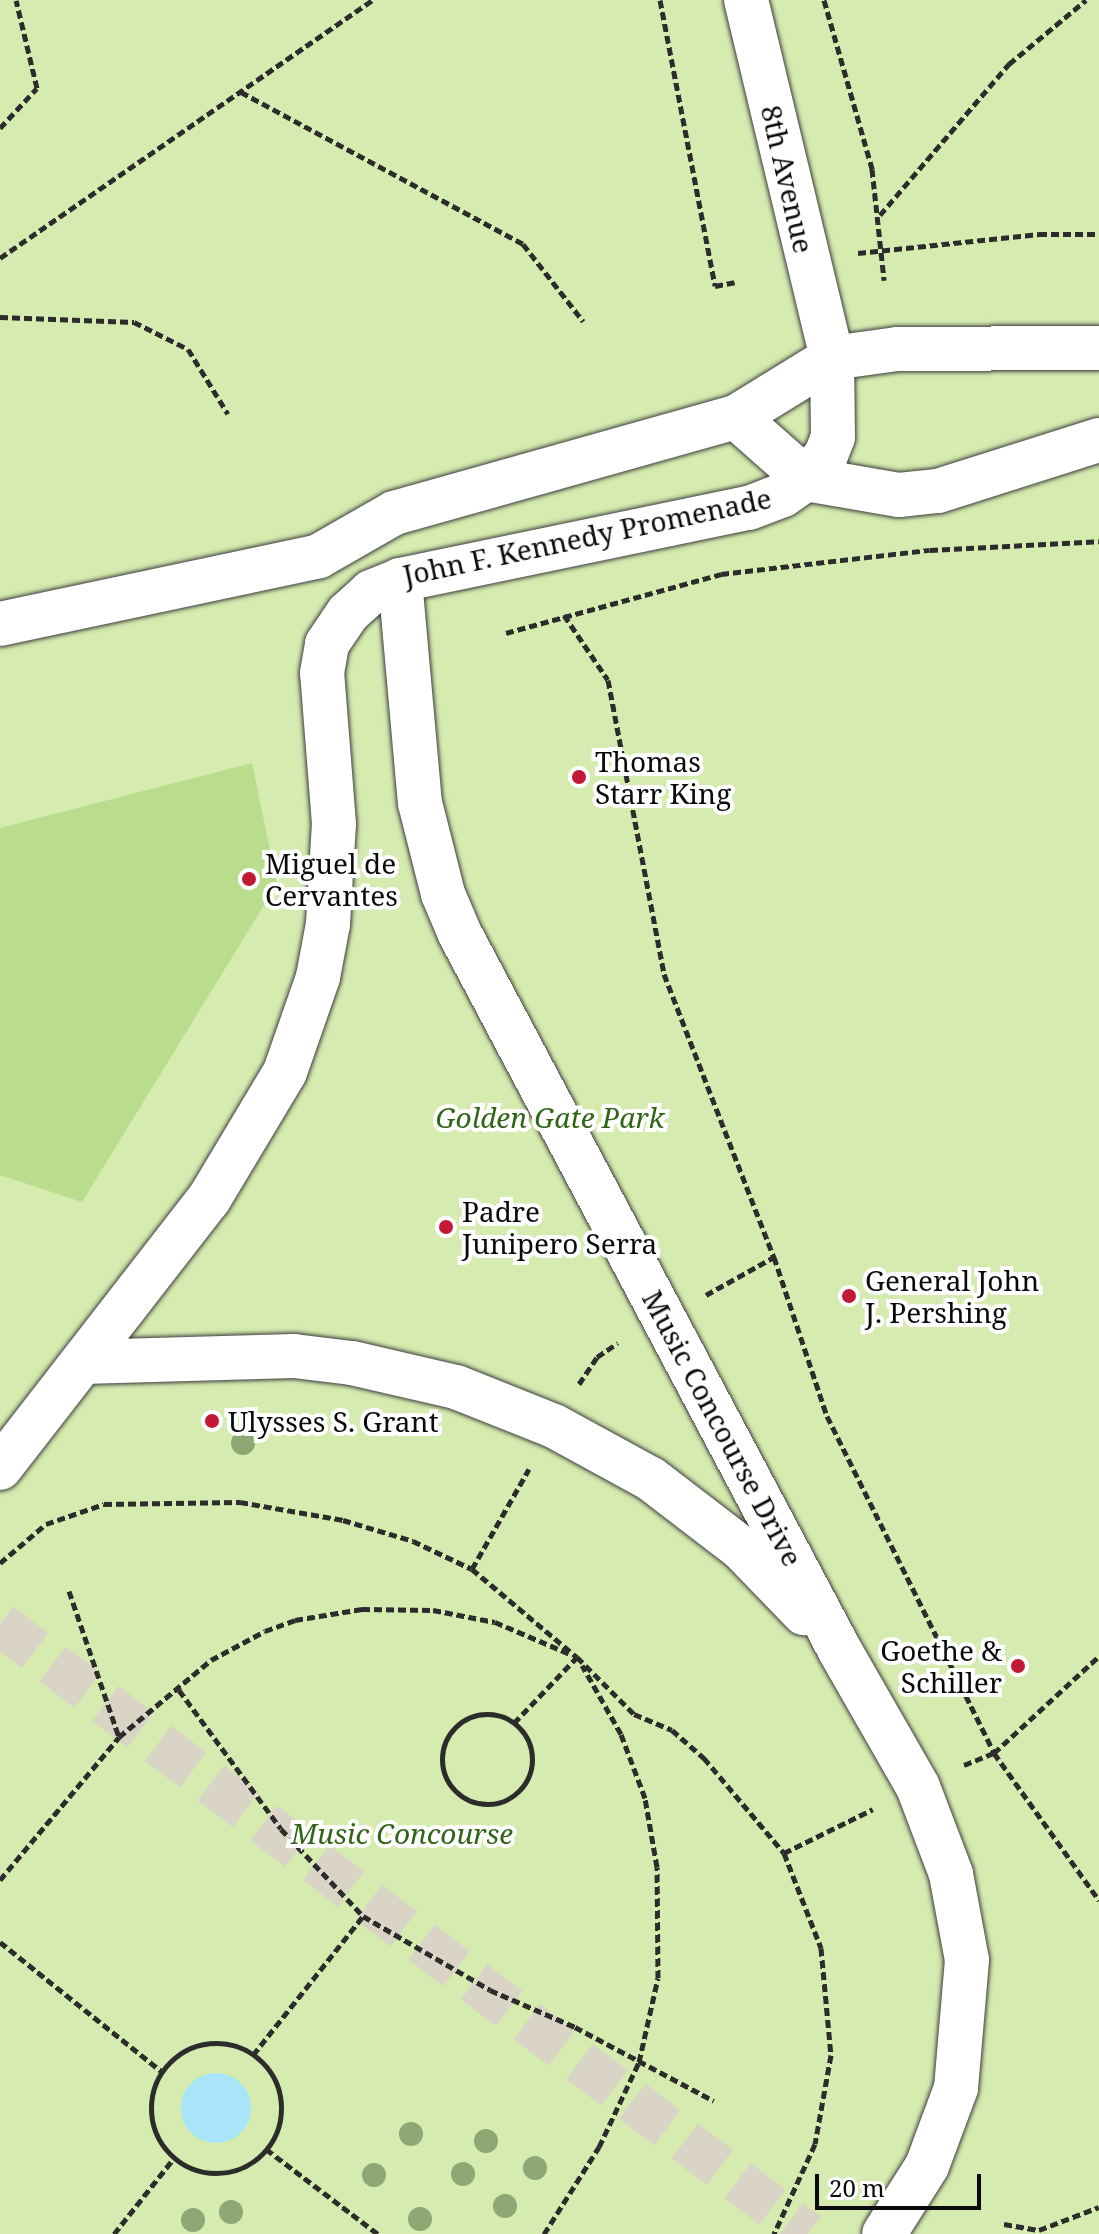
<!DOCTYPE html>
<html>
<head>
<meta charset="utf-8">
<style>
  body { margin:0 }
  #map { position:relative; width:1099px; height:2234px; overflow:hidden; background:#fff8e7; font-family:"Noto Serif",serif }
  div>[style] { position:absolute }
  .green>* { inset:0; background:#d5ebaf }
  .forest>* { inset:0; background:#b9dd8d }
  .water>* { inset:0; background:#a8e4fa }
  .round { border-radius:50% }
  .minor-tunnel>* { height:44px; margin-top:-22px; transform-origin:0; background:repeating-linear-gradient(90deg,#dad4c6 0 44px,transparent 0 66px) }
  .path>* { height:5px; margin-top:-2.5px; transform-origin:0; background:repeating-linear-gradient(90deg,#2c2c2c 0 8px,transparent 0 12px) }
  .path>.ring { margin:-2.5px; padding:0; box-sizing:content-box; background:none; border:5px solid #2c2c2c; border-radius:50% }
  .roads { filter:drop-shadow(0 0 2px #3d3d3d) drop-shadow(0 0 2px #3d3d3d) }
  .minor>* { height:44px; margin:-22px; padding:0 22px; transform-origin:22px; border-radius:22px; background:#fff }
  .trees>* { width:24px; height:24px; margin:-12px; border-radius:50%; background:#8da775 }
  .dots>* { width:22px; height:22px; translate:-50% -50%; box-sizing:border-box; border:4px solid #fff; border-radius:50% }
  span { translate:-50% -50%; white-space:nowrap; text-align:center; line-height:1.15; -webkit-text-stroke:8px #fff; paint-order:stroke }
  .street-label { font-size:28px; color:#0a0a0a }
  .poi-label { font-size:28px; color:#0a0a0a }
  .left { translate:0 -50%; text-align:left }
  .right { translate:-100% -50%; text-align:right }
  .park-label { font-size:28px; color:#306417; font-style:italic }
  .scale { position:absolute; left:815px; top:2174px; width:166px; height:36px; box-sizing:border-box; border:4px solid #0a0a0a; border-top:0; padding-left:10px; font-size:24px; line-height:28px; white-space:nowrap; color:#0a0a0a; -webkit-text-stroke:6px #fff; paint-order:stroke }
</style>
</head>
<body>
<div id="map">
  <div class="green">
    <i style="clip-path:polygon(0 0,1099px 0,1099px 2234px,0 2234px)"></i>
  </div>
  <div class="forest">
    <i style="clip-path:polygon(252px 763px,277px 884px,82px 1202px,0 1175px,0 828px)"></i>
  </div>
  <div class="water">
    <i class="round" style="left:181px;top:2073px;width:70px;height:70px"></i>
  </div>
  <div class="minor-tunnel">
    <i style="left:0;top:1624px;width:1012px;rotate:37.05deg"></i>
  </div>
  <div class="path">
    <i style="left:660px;top:0;width:291px;rotate:79.1deg"></i>
    <i style="left:715px;top:286px;width:20px;rotate:-11deg"></i>
    <i style="left:824px;top:0;width:176px;rotate:74.1deg"></i>
    <i style="left:872px;top:169px;width:112px;rotate:83.8deg"></i>
    <i style="left:241px;top:92px;width:320px;rotate:28.3deg"></i>
    <i style="left:523px;top:244px;width:98px;rotate:52.1deg"></i>
    <i style="left:0;top:128px;width:54px;rotate:-47.2deg"></i>
    <i style="left:37px;top:88px;width:90px;rotate:-103.4deg"></i>
    <i style="left:880px;top:215px;width:199px;rotate:-49.5deg"></i>
    <i style="left:1009px;top:64px;width:100px;rotate:-39.7deg"></i>
    <i style="left:858px;top:253px;width:182px;rotate:-6deg"></i>
    <i style="left:1039px;top:234px;width:60px"></i>
    <i style="left:0;top:258px;width:454px;rotate:-34.7deg"></i>
    <i style="left:0;top:317px;width:134px;rotate:2.1deg"></i>
    <i style="left:134px;top:322px;width:60px;rotate:26.6deg"></i>
    <i style="left:188px;top:349px;width:76px;rotate:58.4deg"></i>
    <i style="left:564px;top:615px;width:78px;rotate:55.9deg"></i>
    <i style="left:608px;top:680px;width:299px;rotate:79.2deg"></i>
    <i style="left:664px;top:974px;width:304px;rotate:68.8deg"></i>
    <i style="left:774px;top:1257px;width:168px;rotate:71.6deg"></i>
    <i style="left:827px;top:1416px;width:376px;rotate:63.6deg"></i>
    <i style="left:994px;top:1753px;width:143px;rotate:-42.7deg"></i>
    <i style="left:506px;top:633px;width:223px;rotate:-15.3deg"></i>
    <i style="left:721px;top:574px;width:210px;rotate:-6.6deg"></i>
    <i style="left:930px;top:550px;width:169px;rotate:-3deg"></i>
    <i style="left:706px;top:1295px;width:78px;rotate:-29.2deg"></i>
    <i style="left:579px;top:1384px;width:32px;rotate:-56deg"></i>
    <i style="left:597px;top:1357px;width:25px;rotate:-34deg"></i>
    <i style="left:0;top:1563px;width:60px;rotate:-40.3deg"></i>
    <i style="left:46px;top:1524px;width:61px;rotate:-19deg"></i>
    <i style="left:104px;top:1504px;width:136px;rotate:-0.8deg"></i>
    <i style="left:240px;top:1502px;width:105px;rotate:9.9deg"></i>
    <i style="left:343px;top:1520px;width:73px;rotate:16.7deg"></i>
    <i style="left:413px;top:1541px;width:65px;rotate:25.4deg"></i>
    <i style="left:472px;top:1569px;width:137px;rotate:40deg"></i>
    <i style="left:577px;top:1657px;width:81px;rotate:45deg"></i>
    <i style="left:634px;top:1714px;width:41px;rotate:22.8deg"></i>
    <i style="left:672px;top:1730px;width:43px;rotate:41.2deg"></i>
    <i style="left:704px;top:1758px;width:124px;rotate:49.9deg"></i>
    <i style="left:784px;top:1853px;width:102px;rotate:68.7deg"></i>
    <i style="left:821px;top:1948px;width:107px;rotate:84.7deg"></i>
    <i style="left:831px;top:2055px;width:90px;rotate:100.2deg"></i>
    <i style="left:815px;top:2144px;width:99px;rotate:114.5deg"></i>
    <i style="left:472px;top:1569px;width:115px;rotate:-60.3deg"></i>
    <i style="left:69px;top:1591px;width:154px;rotate:71.1deg"></i>
    <i style="left:179px;top:1690px;width:172px;rotate:53.7deg"></i>
    <i style="left:281px;top:1829px;width:120px;rotate:46.7deg"></i>
    <i style="left:363px;top:1916px;width:147px;rotate:30.2deg"></i>
    <i style="left:490px;top:1990px;width:93px;rotate:23.5deg"></i>
    <i style="left:575px;top:2027px;width:157px;rotate:28deg"></i>
    <i class="ring" style="left:442px;top:1714px;width:85px;height:85px"></i>
    <i style="left:514px;top:1723px;width:91px;rotate:-46.3deg"></i>
    <i style="left:964px;top:1765px;width:32px;rotate:-22deg"></i>
    <i style="left:994px;top:1753px;width:181px;rotate:54.5deg"></i>
    <i style="left:784px;top:1853px;width:99px;rotate:-26.3deg"></i>
    <i style="left:0;top:1880px;width:186px;rotate:-50.2deg"></i>
    <i style="left:119px;top:1737px;width:120px;rotate:-39.9deg"></i>
    <i style="left:211px;top:1660px;width:61px;rotate:-28.2deg"></i>
    <i style="left:265px;top:1631px;width:32px;rotate:-20deg"></i>
    <i style="left:295px;top:1620px;width:68px;rotate:-9.3deg"></i>
    <i style="left:362px;top:1609px;width:71px;rotate:0.8deg"></i>
    <i style="left:433px;top:1610px;width:63px;rotate:11deg"></i>
    <i style="left:495px;top:1622px;width:82px;rotate:23.1deg"></i>
    <i style="left:0;top:1942px;width:206px;rotate:38.7deg"></i>
    <i class="ring" style="left:151px;top:2043px;width:125px;height:125px"></i>
    <i style="left:253px;top:2055px;width:177px;rotate:-51.6deg"></i>
    <i style="left:266px;top:2149px;width:141px;rotate:37.2deg"></i>
    <i style="left:1004px;top:2224px;width:36px;rotate:10deg"></i>
    <i style="left:1039px;top:2230px;width:64px;rotate:-21deg"></i>
    <i style="left:114px;top:2234px;width:97px;rotate:-51.7deg"></i>
    <i style="left:544px;top:2234px;width:103px;rotate:-57.7deg"></i>
    <i style="left:599px;top:2147px;width:94px;rotate:-64.8deg"></i>
    <i style="left:639px;top:2062px;width:86px;rotate:-77.3deg"></i>
    <i style="left:658px;top:1978px;width:111px;rotate:-90.5deg"></i>
    <i style="left:657px;top:1867px;width:70px;rotate:-99.9deg"></i>
    <i style="left:645px;top:1798px;width:68px;rotate:-110.6deg"></i>
    <i style="left:621px;top:1734px;width:79px;rotate:-119.5deg"></i>
  </div>
  <div class="roads">
    <div class="minor">
      <i style="left:736px;top:417px;width:94px;rotate:41.5deg"></i>
      <i style="left:806px;top:479px;width:94px;rotate:9.8deg"></i>
      <i style="left:899px;top:495px;width:39px;rotate:-6deg"></i>
      <i style="left:938px;top:491px;width:169px;rotate:-17.6deg"></i>
      <i style="left:400px;top:580px;width:224px;rotate:84.9deg"></i>
      <i style="left:420px;top:803px;width:94px;rotate:75.8deg"></i>
      <i style="left:443px;top:894px;width:43px;rotate:67deg"></i>
      <i style="left:460px;top:934px;width:809px;rotate:62.07deg"></i>
      <i style="left:839px;top:1649px;width:159px;rotate:60.2deg"></i>
      <i style="left:918px;top:1787px;width:93px;rotate:69.2deg"></i>
      <i style="left:951px;top:1874px;width:87px;rotate:79.5deg"></i>
      <i style="left:967px;top:1960px;width:128px;rotate:94.9deg"></i>
      <i style="left:956px;top:2088px;width:83px;rotate:110.4deg"></i>
      <i style="left:927px;top:2166px;width:80px;rotate:122.3deg"></i>
      <i style="left:0;top:624px;width:326px;rotate:-12deg"></i>
      <i style="left:319px;top:556px;width:86px;rotate:-29.8deg"></i>
      <i style="left:394px;top:513px;width:355px;rotate:-15.7deg"></i>
      <i style="left:736px;top:417px;width:113px;rotate:-31.6deg"></i>
      <i style="left:832px;top:358px;width:66px;rotate:-7.9deg"></i>
      <i style="left:897px;top:349px;width:202px;rotate:-0.3deg"></i>
      <i style="left:83px;top:1362px;width:211px;rotate:-1.6deg"></i>
      <i style="left:294px;top:1356px;width:58px;rotate:6.9deg"></i>
      <i style="left:352px;top:1363px;width:107px;rotate:13deg"></i>
      <i style="left:456px;top:1387px;width:105px;rotate:21.7deg"></i>
      <i style="left:554px;top:1426px;width:111px;rotate:28.7deg"></i>
      <i style="left:651px;top:1479px;width:113px;rotate:37.5deg"></i>
      <i style="left:741px;top:1548px;width:91px;rotate:45.9deg"></i>
      <i style="left:0;top:1468px;width:341px;rotate:-52.2deg"></i>
      <i style="left:209px;top:1199px;width:148px;rotate:-59.1deg"></i>
      <i style="left:285px;top:1072px;width:101px;rotate:-70.8deg"></i>
      <i style="left:318px;top:977px;width:54px;rotate:-79.3deg"></i>
      <i style="left:328px;top:924px;width:100px;rotate:-86.6deg"></i>
      <i style="left:334px;top:824px;width:151px;rotate:-94.5deg"></i>
      <i style="left:322px;top:673px;width:29px;rotate:-80deg"></i>
      <i style="left:327px;top:644px;width:37px;rotate:-56deg"></i>
      <i style="left:348px;top:613px;width:31px;rotate:-42deg"></i>
      <i style="left:371px;top:592px;width:31px;rotate:-22deg"></i>
      <i style="left:400px;top:580px;width:356px;rotate:-11.7deg"></i>
      <i style="left:749px;top:508px;width:36px;rotate:-21deg"></i>
      <i style="left:783px;top:495px;width:28px;rotate:-35deg"></i>
      <i style="left:806px;top:479px;width:31px;rotate:-50deg"></i>
      <i style="left:826px;top:455px;width:19px;rotate:-69deg"></i>
      <i style="left:833px;top:437px;width:79px;rotate:-90.7deg"></i>
      <i style="left:832px;top:358px;width:368px;rotate:-103.5deg"></i>
    </div>
  </div>
  <div class="trees">
    <i style="left:243px;top:1443px"></i>
    <i style="left:411px;top:2134px"></i>
    <i style="left:486px;top:2141px"></i>
    <i style="left:535px;top:2168px"></i>
    <i style="left:463px;top:2174px"></i>
    <i style="left:374px;top:2175px"></i>
    <i style="left:505px;top:2206px"></i>
    <i style="left:231px;top:2212px"></i>
    <i style="left:420px;top:2219px"></i>
    <i style="left:193px;top:2220px"></i>
  </div>
  <div class="dots">
    <i style="left:579px;top:777px;background:#c21a34"></i>
    <i style="left:249px;top:879px;background:#c21a34"></i>
    <i style="left:446px;top:1227px;background:#c21a34"></i>
    <i style="left:849px;top:1296px;background:#c21a34"></i>
    <i style="left:212px;top:1421px;background:#c21a34"></i>
    <i style="left:1018px;top:1666px;background:#c21a34"></i>
  </div>
  <div class="street-label">
    <span style="left:788px;top:179px;rotate:77deg">8th Avenue</span>
    <span style="left:587px;top:536px;rotate:-12deg">John F. Kennedy Promenade</span>
    <span style="left:723px;top:1428px;rotate:62deg">Music Concourse Drive</span>
  </div>
  <div class="poi-label">
    <span class="left" style="left:595px;top:777px">Thomas<br>Starr King</span>
    <span class="left" style="left:265px;top:879px">Miguel de<br>Cervantes</span>
    <span class="left" style="left:462px;top:1227px">Padre<br>Junipero Serra</span>
    <span class="left" style="left:865px;top:1296px">General John<br>J. Pershing</span>
    <span class="left" style="left:228px;top:1421px">Ulysses S. Grant</span>
    <span class="right" style="left:1002px;top:1666px">Goethe &amp;<br>Schiller</span>
  </div>
  <div class="park-label">
    <span style="left:550px;top:1117px">Golden Gate Park</span>
    <span style="left:402px;top:1833px">Music Concourse</span>
  </div>
  <div class="scale">20 m</div>
</div>
</body>
</html>
